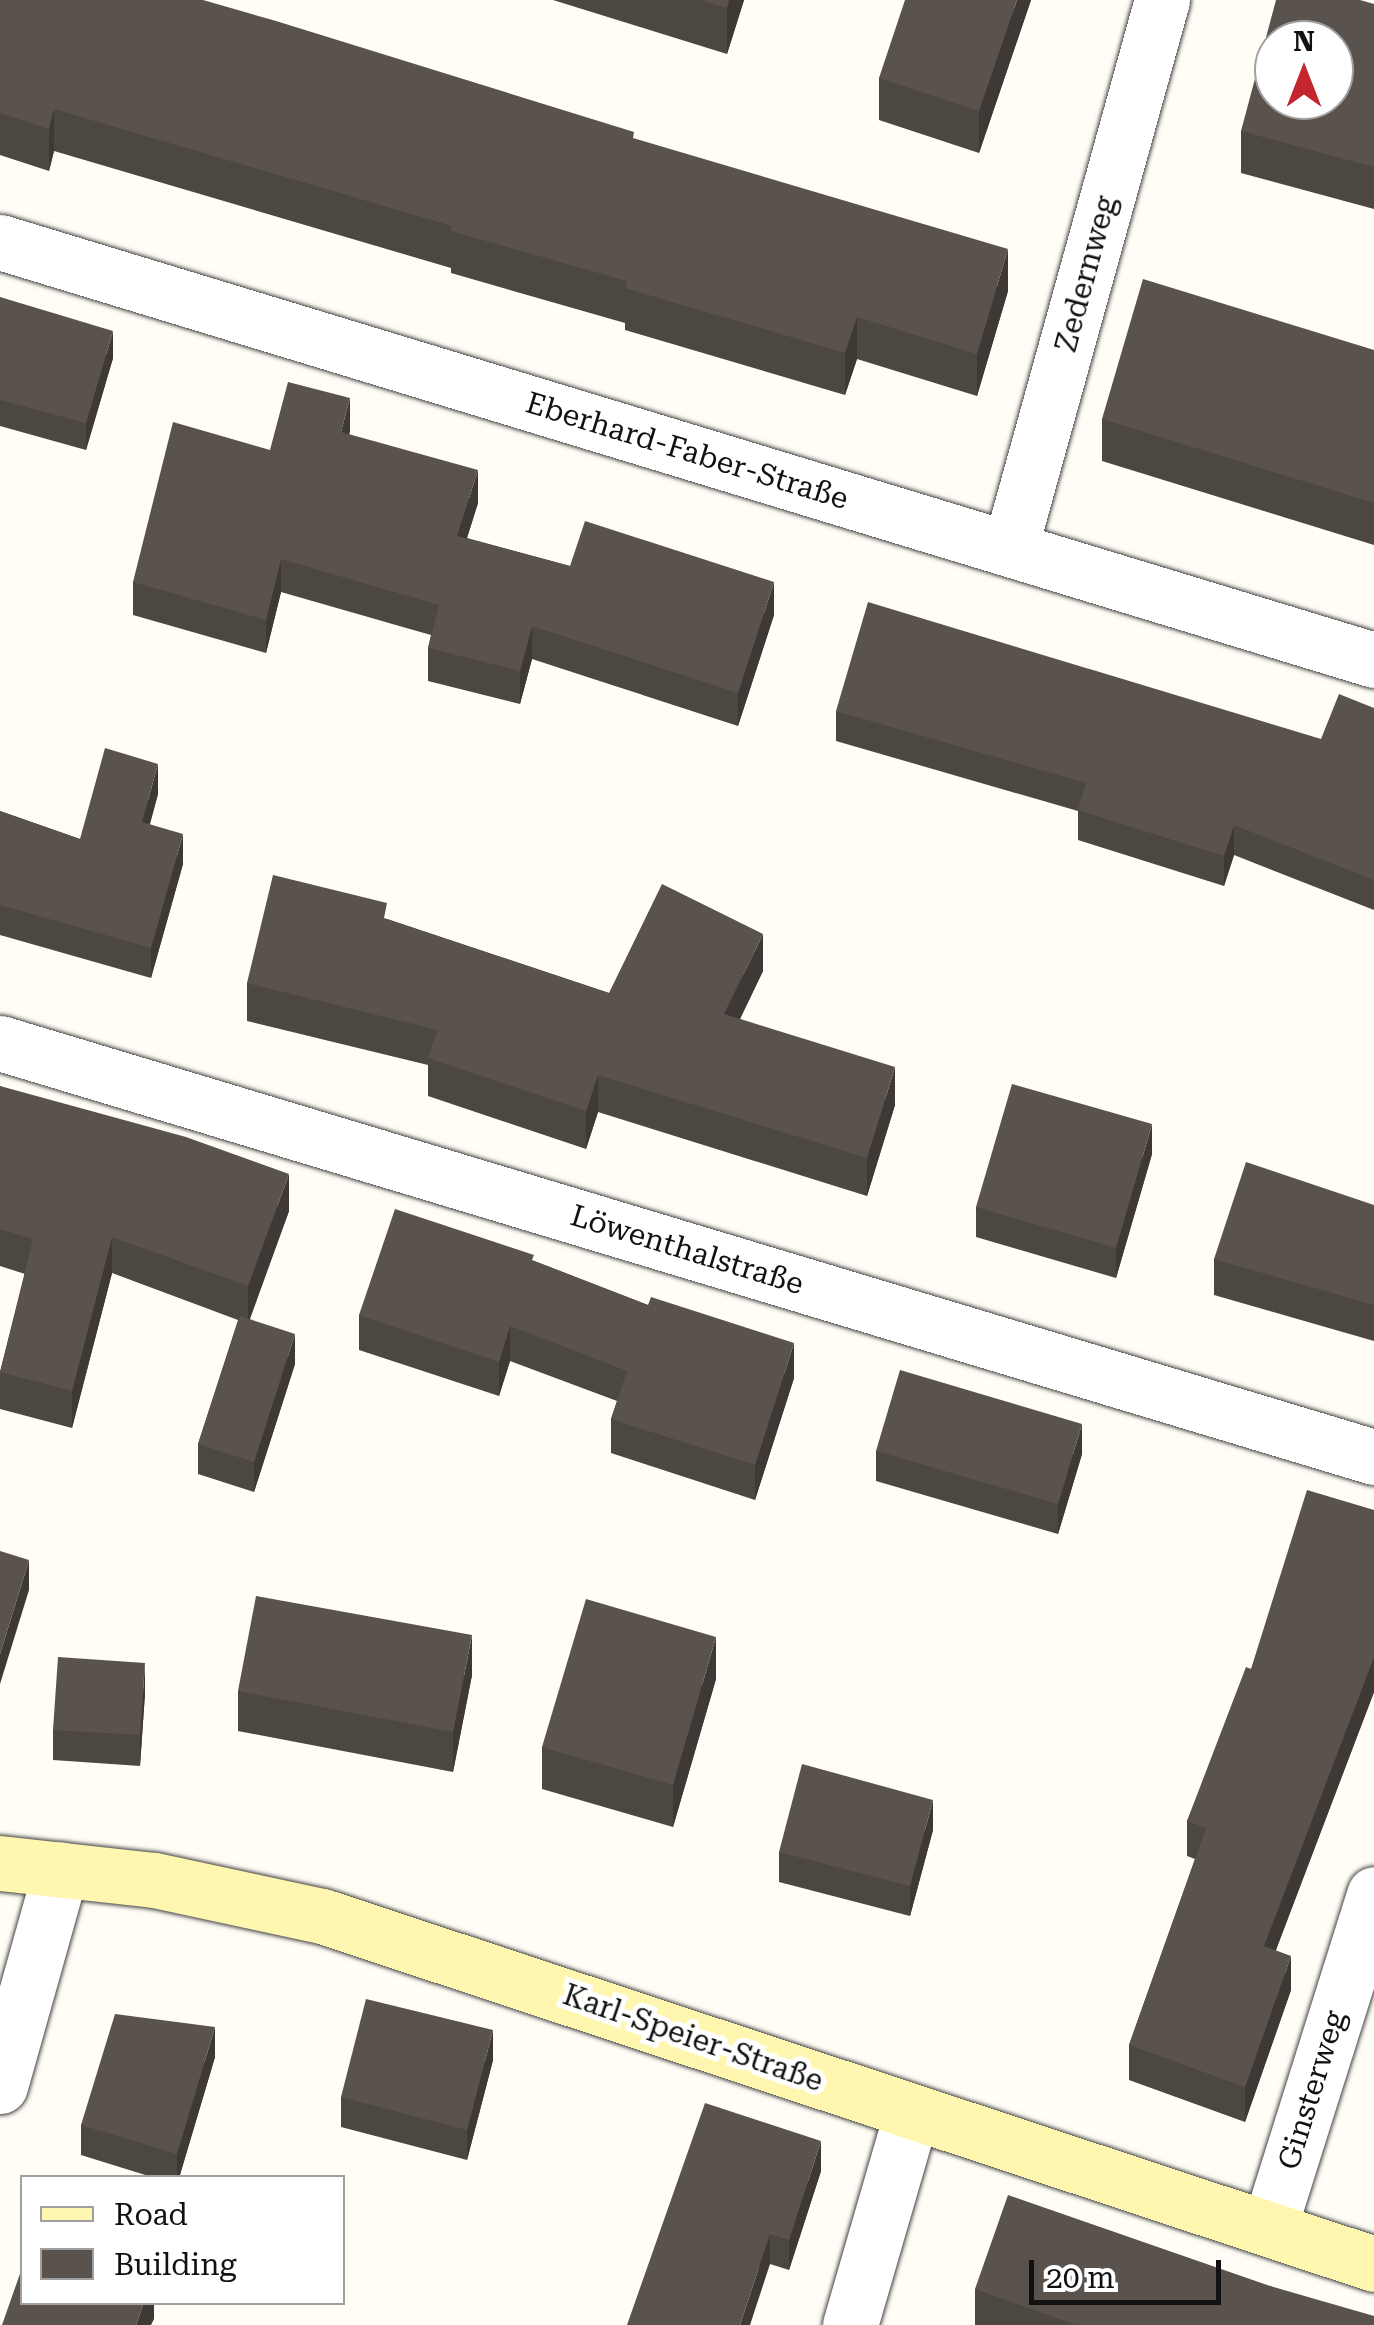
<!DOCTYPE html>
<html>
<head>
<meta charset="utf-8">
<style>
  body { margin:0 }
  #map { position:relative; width:1374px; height:2325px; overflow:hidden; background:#fffdf5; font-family:"Roboto Serif",serif }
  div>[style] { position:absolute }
  .roads { filter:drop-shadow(0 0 2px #444) drop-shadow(0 0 2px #444) }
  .street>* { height:55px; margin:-27.5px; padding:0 27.5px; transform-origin:27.5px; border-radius:27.5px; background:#fff }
  .secondary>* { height:55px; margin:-27.5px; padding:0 27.5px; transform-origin:27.5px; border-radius:27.5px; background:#fff6b0 }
  .wall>* { inset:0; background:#4d4742 }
  .shaded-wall>* { inset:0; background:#3f3936 }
  .building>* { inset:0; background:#5a524d }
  span { translate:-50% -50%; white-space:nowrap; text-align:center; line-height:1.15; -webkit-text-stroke:10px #fff; paint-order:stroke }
  .street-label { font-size:30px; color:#111 }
  .legend { position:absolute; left:20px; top:2175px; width:325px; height:130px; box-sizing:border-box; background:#fff; border:2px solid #a0a0a0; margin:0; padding:12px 18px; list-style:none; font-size:30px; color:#111 }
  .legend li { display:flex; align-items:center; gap:20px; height:50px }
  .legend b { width:50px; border:2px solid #a0a0a0 }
  .north { position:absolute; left:1254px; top:20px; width:100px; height:100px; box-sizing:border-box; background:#fff; border:2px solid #a0a0a0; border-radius:50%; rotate:0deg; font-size:28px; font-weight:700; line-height:40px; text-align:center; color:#111 }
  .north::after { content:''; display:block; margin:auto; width:35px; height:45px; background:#c4262e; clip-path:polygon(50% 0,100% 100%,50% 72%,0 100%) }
  .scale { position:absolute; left:1029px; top:2260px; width:192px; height:45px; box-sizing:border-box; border:5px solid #111; border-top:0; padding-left:12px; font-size:30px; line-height:35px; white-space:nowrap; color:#111; -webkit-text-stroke:8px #fff; paint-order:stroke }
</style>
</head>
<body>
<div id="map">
  <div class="roads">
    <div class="street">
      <i style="left:0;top:242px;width:1436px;rotate:16.92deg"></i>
      <i style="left:1010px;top:548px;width:569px;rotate:-74.5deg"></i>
      <i style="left:0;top:1043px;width:1435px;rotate:16.77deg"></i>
      <i style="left:0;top:2086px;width:225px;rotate:-74.3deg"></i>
      <i style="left:1269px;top:2228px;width:350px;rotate:-72.5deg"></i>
      <i style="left:850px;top:2325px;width:222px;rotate:-73.8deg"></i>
    </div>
    <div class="secondary">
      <i style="left:0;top:1863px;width:155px;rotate:6.3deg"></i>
      <i style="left:154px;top:1880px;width:172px;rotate:12.1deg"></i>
      <i style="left:322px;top:1916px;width:1108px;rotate:18.3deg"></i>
    </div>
  </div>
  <div class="wall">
    <i style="clip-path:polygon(0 0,634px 139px,1008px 291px,977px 396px,857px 359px,845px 395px,625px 330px,625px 323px,451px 273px,451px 268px,54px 151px,49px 171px,0 155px)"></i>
    <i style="clip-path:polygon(553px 0,744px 0,727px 54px)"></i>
    <i style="clip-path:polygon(1031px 0,979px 153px,879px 120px,879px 78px)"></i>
    <i style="clip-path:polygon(1374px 4px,1374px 209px,1241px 173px,1241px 131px)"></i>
    <i style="clip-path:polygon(0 297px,113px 358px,86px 450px,0 426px)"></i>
    <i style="clip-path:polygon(1374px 350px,1374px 545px,1102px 461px,1102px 419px)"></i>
    <i style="clip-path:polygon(350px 431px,349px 434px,478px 503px,467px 538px,570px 566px,774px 615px,738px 726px,532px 659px,520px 704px,428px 681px,428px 648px,431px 635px,281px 592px,266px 653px,133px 615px,133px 582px,270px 450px)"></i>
    <i style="clip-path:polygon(1374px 708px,1374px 910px,1234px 855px,1224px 886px,1078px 840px,1078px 811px,836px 741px,836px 711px,1321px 739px)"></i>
    <i style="clip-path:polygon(158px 794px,150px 824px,183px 864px,151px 978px,0 935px,0 811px,80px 839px)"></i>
    <i style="clip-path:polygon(387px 919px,609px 993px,763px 971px,740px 1019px,895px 1105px,867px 1196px,598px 1112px,586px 1149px,428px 1096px,428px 1065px,247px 1021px,247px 983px)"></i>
    <i style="clip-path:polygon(0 1086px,289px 1211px,250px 1319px,295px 1364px,254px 1492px,198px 1474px,198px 1444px,238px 1320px,112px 1273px,72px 1428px,0 1409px,0 1372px,25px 1274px,0 1266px)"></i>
    <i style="clip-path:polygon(1152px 1154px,1116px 1278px,976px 1237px,976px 1207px)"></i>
    <i style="clip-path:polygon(1374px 1205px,1374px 1341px,1214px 1295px,1214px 1259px)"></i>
    <i style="clip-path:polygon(534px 1261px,648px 1305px,794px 1378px,755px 1500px,611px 1453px,611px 1419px,617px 1401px,510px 1361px,499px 1396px,359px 1350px,359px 1315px)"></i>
    <i style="clip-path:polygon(876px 1451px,1082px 1454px,1058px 1534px,876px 1481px)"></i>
    <i style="clip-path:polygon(1374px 1510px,1374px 1692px,1276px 1950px,1291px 1990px,1245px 2122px,1129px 2080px,1129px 2045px,1195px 1859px,1187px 1856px,1187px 1821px,1251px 1669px)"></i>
    <i style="clip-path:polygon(472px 1675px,453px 1772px,238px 1731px,238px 1691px)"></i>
    <i style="clip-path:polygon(716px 1679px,673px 1827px,542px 1789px,542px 1747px)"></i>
    <i style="clip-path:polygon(145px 1693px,140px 1766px,53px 1760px,53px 1730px)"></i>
    <i style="clip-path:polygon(933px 1830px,910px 1916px,779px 1882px,779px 1852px)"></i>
    <i style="clip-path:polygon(215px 2057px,179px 2178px,155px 2178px,81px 2155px,81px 2125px)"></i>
    <i style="clip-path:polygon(493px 2060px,467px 2160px,341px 2127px,341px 2097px)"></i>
    <i style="clip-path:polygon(821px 2171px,789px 2270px,770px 2264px,627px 2325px)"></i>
    <i style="clip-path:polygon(1270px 2286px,1374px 2325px,975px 2325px,975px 2289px)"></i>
  </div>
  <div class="shaded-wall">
    <i style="clip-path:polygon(729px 0,744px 0,727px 54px,727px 8px)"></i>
    <i style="clip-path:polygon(1017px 0,1031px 0,979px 153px,979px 111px)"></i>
    <i style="clip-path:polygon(54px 109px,54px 151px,49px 171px,49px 129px)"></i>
    <i style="clip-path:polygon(1008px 249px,1008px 291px,977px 396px,977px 354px)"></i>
    <i style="clip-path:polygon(857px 317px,857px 359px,845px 395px,845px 353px)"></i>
    <i style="clip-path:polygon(113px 331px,113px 358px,86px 450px,86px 423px)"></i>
    <i style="clip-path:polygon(350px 398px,350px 431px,341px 464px,341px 432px)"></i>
    <i style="clip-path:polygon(478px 470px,478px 503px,457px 569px,457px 536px)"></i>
    <i style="clip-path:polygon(281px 559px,281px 592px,266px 653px,266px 620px)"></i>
    <i style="clip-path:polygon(774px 582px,774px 615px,738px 726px,738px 693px)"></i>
    <i style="clip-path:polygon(532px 626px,532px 659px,520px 704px,520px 671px)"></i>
    <i style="clip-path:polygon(158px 764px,158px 794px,142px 852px,142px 822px)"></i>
    <i style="clip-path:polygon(1234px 825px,1234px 855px,1224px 886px,1224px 856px)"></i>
    <i style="clip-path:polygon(183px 834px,183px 864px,151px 978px,151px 948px)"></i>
    <i style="clip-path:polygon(763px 934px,763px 971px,724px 1052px,724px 1014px)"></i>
    <i style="clip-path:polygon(895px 1067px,895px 1105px,867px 1196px,867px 1158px)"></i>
    <i style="clip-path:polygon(598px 1075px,598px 1112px,586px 1149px,586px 1111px)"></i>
    <i style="clip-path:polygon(1152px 1124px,1152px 1154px,1116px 1278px,1116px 1248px)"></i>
    <i style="clip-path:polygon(289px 1174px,289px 1211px,248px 1323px,248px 1286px)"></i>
    <i style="clip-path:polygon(112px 1237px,112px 1273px,72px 1428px,72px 1391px)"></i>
    <i style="clip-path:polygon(510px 1326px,510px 1361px,499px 1396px,499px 1362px)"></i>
    <i style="clip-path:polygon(295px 1334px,295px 1364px,254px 1492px,254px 1462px)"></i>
    <i style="clip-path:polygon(794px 1343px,794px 1378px,755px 1500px,755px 1465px)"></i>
    <i style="clip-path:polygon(1082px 1424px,1082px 1454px,1058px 1534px,1058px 1504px)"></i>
    <i style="clip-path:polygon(29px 1560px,29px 1590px,0 1684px,0 1654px)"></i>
    <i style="clip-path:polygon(472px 1635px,472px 1675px,453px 1772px,453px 1732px)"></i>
    <i style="clip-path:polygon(716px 1637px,716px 1679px,673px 1827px,673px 1785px)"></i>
    <i style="clip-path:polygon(1374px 1657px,1374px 1692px,1264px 1981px,1264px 1946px)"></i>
    <i style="clip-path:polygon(145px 1663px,145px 1693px,140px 1766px,140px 1735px)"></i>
    <i style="clip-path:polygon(933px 1800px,933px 1830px,910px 1916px,910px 1886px)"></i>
    <i style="clip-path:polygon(1291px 1956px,1291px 1990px,1245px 2122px,1245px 2087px)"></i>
    <i style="clip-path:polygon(215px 2027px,215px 2057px,179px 2178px,177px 2178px,177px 2154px)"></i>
    <i style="clip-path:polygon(493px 2030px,493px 2060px,467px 2160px,467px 2130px)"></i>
    <i style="clip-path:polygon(821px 2141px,821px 2171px,789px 2270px,789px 2240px)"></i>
    <i style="clip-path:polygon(770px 2234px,770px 2264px,750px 2325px,740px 2325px)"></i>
    <i style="clip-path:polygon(144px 2302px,154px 2302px,154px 2319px,151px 2325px,136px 2325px)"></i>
  </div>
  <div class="building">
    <i style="clip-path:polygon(0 0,203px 0,276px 21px,634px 132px,633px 138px,1008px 249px,977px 354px,857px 317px,845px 353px,625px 288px,627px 281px,451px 231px,452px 226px,54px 109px,49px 129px,0 113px)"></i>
    <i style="clip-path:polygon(701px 0,729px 0,727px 8px)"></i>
    <i style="clip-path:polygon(905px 0,1017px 0,979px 111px,879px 78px)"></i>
    <i style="clip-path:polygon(evenodd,1276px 0,1360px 0,1374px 4px,1374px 167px,1241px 131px,1276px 0,1274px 40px,1334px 40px,1334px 100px,1274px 100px,1274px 40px)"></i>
    <i style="clip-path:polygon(1143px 279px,1374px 350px,1374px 503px,1102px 419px)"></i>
    <i style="clip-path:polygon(0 297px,113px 331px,86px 423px,0 400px)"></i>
    <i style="clip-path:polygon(288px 382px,350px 398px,341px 432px,478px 470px,457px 536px,570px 566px,585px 521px,774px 582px,738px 693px,532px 626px,520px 671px,428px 648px,439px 605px,281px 559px,266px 620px,133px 582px,173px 422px,270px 450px)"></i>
    <i style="clip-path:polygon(868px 602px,1321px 739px,1339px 694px,1374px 708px,1374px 880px,1234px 825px,1224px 856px,1078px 810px,1086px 783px,836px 711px)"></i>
    <i style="clip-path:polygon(105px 748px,158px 764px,142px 822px,183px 834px,151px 948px,0 905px,0 811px,80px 839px)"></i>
    <i style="clip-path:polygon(273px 875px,387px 903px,384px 918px,609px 993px,662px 884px,763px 934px,724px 1014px,895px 1067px,867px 1158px,598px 1075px,586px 1111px,428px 1058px,438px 1030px,247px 983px)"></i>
    <i style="clip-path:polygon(1012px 1084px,1152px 1124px,1116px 1248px,976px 1207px)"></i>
    <i style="clip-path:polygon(0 1086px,186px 1137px,289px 1174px,248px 1286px,112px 1237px,72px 1391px,0 1372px,33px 1239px,0 1229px)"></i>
    <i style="clip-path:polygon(1246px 1162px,1374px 1205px,1374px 1305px,1214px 1259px)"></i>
    <i style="clip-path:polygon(395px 1209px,534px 1255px,532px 1260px,648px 1305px,651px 1297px,794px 1343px,755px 1465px,611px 1419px,627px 1371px,510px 1326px,499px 1362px,359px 1315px)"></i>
    <i style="clip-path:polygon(240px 1316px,295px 1334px,254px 1462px,198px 1444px)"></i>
    <i style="clip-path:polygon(900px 1370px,1082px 1424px,1058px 1504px,876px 1451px)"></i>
    <i style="clip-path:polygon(1307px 1490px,1374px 1510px,1374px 1657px,1264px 1946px,1291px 1956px,1245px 2087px,1129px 2045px,1206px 1828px,1187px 1821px,1246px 1667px,1251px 1669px)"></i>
    <i style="clip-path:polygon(0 1551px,29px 1560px,0 1654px)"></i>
    <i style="clip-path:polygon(256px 1596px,472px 1635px,453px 1732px,238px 1691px)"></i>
    <i style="clip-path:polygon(586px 1599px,716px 1637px,673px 1785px,542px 1747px)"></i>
    <i style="clip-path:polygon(58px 1657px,145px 1663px,140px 1735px,53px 1730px)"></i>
    <i style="clip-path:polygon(802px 1764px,933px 1800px,910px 1886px,779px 1852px)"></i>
    <i style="clip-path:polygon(366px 1999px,493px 2030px,467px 2130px,341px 2097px)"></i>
    <i style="clip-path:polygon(115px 2014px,215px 2027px,177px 2154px,81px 2125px)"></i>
    <i style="clip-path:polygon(705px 2103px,821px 2141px,789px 2240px,770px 2234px,740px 2325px,627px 2325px)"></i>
    <i style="clip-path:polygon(1008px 2195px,1270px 2286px,1374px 2316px,1374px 2325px,1076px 2325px,975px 2289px)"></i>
    <i style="clip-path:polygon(22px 2268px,22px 2302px,144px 2302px,136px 2325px,2px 2325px)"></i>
  </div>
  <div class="street-label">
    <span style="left:1086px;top:274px;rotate:-75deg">Zedernweg</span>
    <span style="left:687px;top:451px;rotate:17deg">Eberhard-Faber-Straße</span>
    <span style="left:687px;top:1250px;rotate:17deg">Löwenthalstraße</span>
    <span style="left:693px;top:2038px;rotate:19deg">Karl-Speier-Straße</span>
    <span style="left:1312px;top:2090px;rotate:-73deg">Ginsterweg</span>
  </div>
  <ul class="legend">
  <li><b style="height:12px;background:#fff6b0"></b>Road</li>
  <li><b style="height:28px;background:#5a524d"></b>Building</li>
  </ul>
  <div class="north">N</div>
  <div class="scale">20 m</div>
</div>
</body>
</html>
